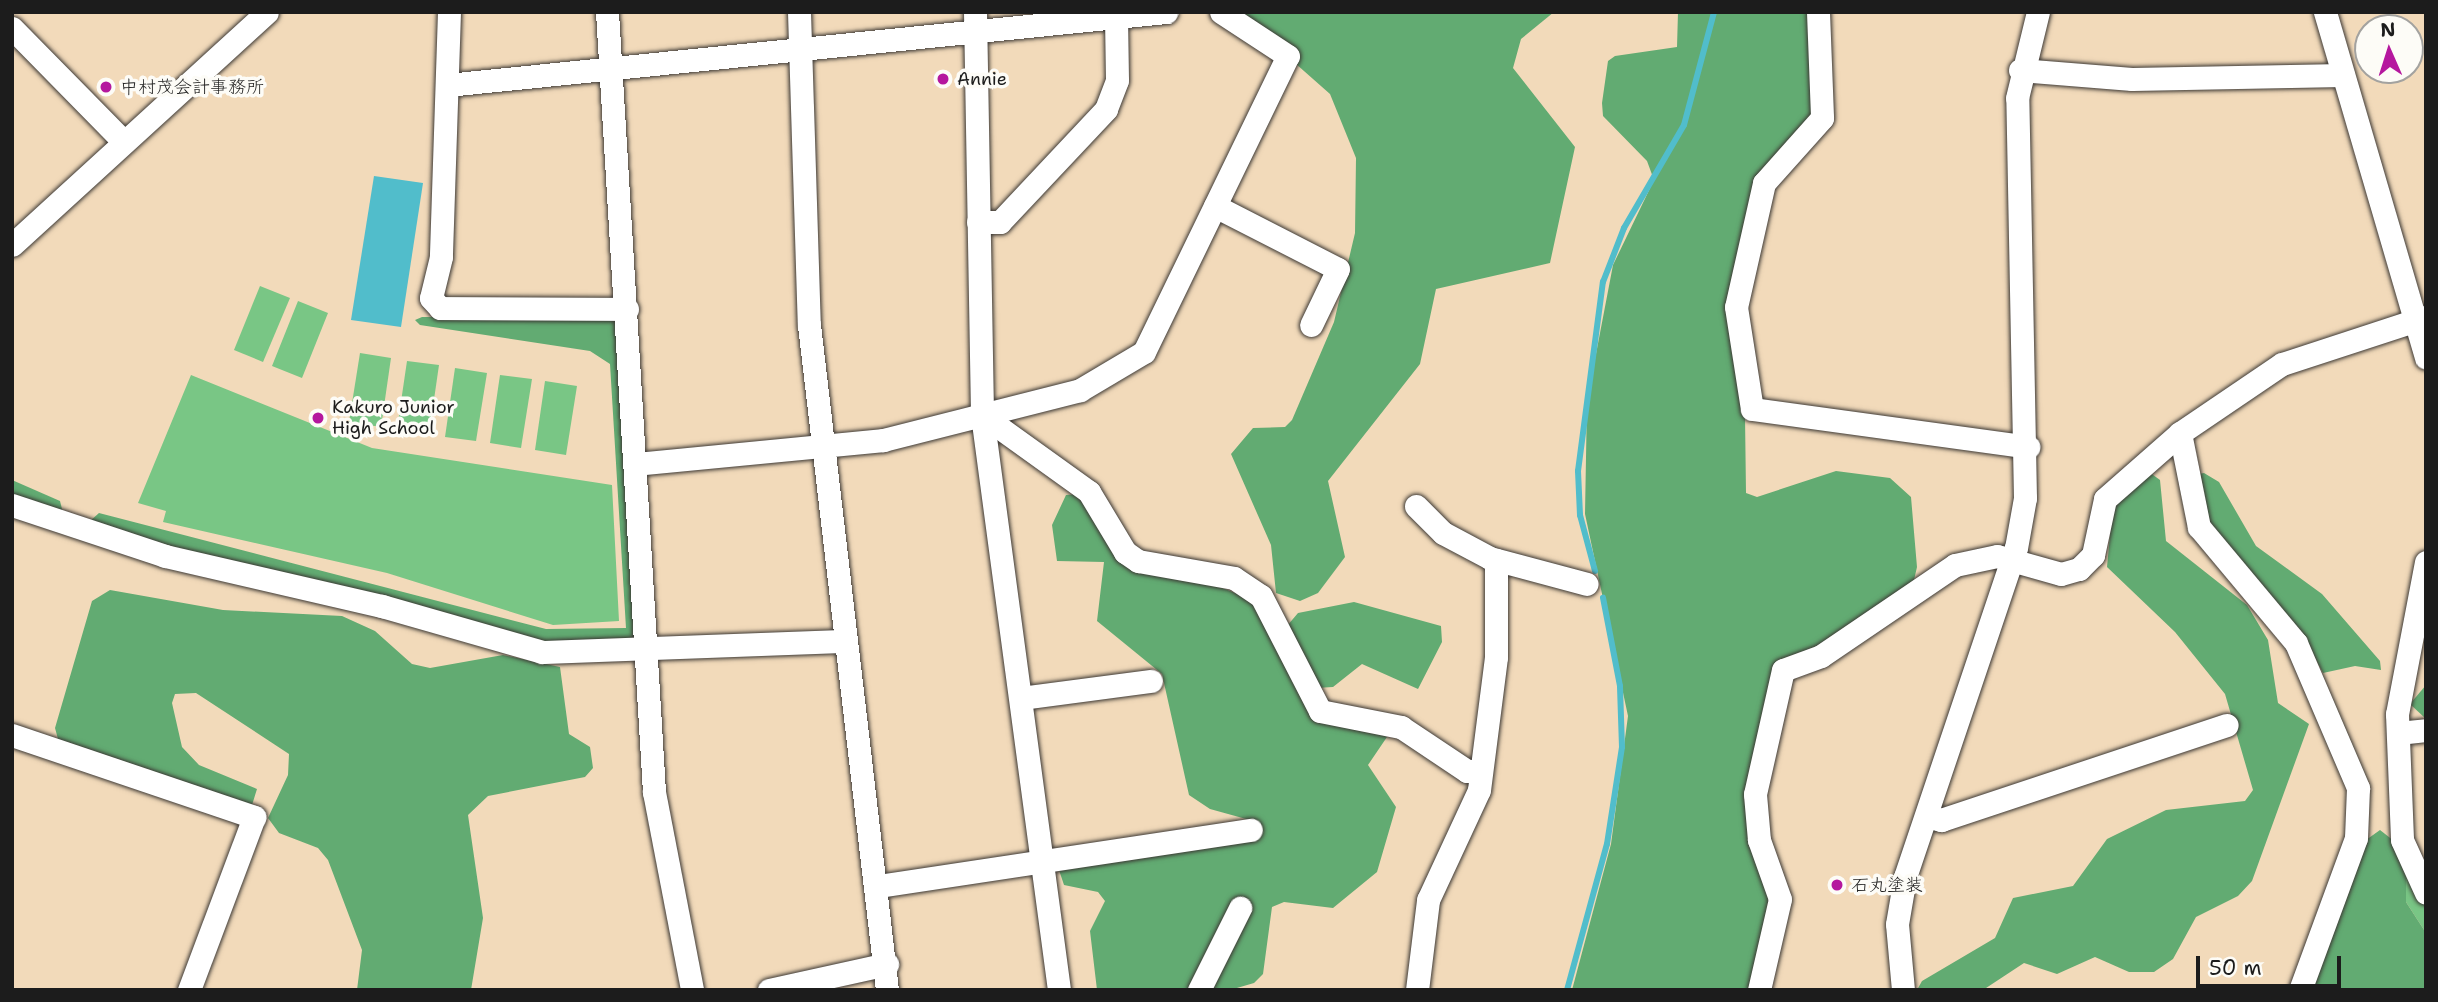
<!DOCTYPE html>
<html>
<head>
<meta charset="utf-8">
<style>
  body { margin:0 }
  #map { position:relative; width:2438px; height:1002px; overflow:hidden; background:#f2daba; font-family:"Shantell Sans","Klee One",sans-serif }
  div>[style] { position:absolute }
  .green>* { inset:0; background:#79c685 }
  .forest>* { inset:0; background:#62ab72 }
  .water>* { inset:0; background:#51bdcb }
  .stream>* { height:6px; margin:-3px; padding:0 3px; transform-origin:3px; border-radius:3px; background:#51bdcb }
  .roads { filter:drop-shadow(0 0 2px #3c3834) drop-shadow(0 0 2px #3c3834) }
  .minor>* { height:23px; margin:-11.5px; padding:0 11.5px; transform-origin:11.5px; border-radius:11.5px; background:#fff }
  .dots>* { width:19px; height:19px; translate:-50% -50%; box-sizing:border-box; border:4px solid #fdfcf7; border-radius:50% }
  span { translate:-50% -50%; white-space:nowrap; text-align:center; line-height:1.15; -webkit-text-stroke:7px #fdfcf7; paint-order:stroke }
  .poi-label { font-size:18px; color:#1c1c1c }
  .left { translate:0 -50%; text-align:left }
  .frame { position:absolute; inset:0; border:14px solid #1c1c1c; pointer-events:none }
  .north { position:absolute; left:2354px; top:14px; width:70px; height:70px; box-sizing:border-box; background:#fdfcf7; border:2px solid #a3a29f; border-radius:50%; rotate:357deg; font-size:19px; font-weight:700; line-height:28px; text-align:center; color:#1c1c1c }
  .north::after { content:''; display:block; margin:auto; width:24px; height:32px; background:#b5179e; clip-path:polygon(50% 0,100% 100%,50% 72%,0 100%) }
  .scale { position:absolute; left:2196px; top:956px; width:145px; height:32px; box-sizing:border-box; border:4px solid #1c1c1c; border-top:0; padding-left:9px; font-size:21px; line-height:24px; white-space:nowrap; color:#1c1c1c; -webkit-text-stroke:5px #fdfcf7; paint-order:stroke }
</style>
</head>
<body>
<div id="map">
  <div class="green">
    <i style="clip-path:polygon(260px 286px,290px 298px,263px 362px,234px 350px)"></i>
    <i style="clip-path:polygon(298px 301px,328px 313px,302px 378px,272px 366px)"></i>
    <i style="clip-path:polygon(360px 353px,391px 358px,381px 427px,349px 422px)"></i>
    <i style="clip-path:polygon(407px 361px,439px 365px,429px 434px,397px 429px)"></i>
    <i style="clip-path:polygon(455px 368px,487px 373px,476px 441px,445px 437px)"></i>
    <i style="clip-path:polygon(191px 375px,372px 448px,612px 485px,619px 621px,553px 625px,387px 573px,163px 522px,166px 511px,138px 503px)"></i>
    <i style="clip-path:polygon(500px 375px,532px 379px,521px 448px,490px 443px)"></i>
    <i style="clip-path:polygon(545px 381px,577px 386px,566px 455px,535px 450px)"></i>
    <i style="clip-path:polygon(2406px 876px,2426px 904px,2426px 933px,2406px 902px)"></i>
  </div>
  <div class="forest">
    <i style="clip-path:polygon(1237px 12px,1554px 12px,1521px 39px,1513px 68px,1575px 147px,1550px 263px,1436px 289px,1420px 364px,1328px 481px,1345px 557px,1318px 593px,1300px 601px,1276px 593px,1271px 545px,1231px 454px,1253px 428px,1285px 427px,1292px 420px,1334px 322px,1355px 233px,1356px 158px,1330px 94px)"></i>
    <i style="clip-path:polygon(1678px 12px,1810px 12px,1816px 109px,1756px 181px,1729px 307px,1745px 416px,1746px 493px,1757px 497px,1836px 471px,1890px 478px,1911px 497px,1917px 567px,1914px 580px,1826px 646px,1788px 661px,1750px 778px,1771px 886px,1752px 990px,1572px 990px,1611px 844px,1628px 716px,1585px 514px,1587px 401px,1613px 265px,1654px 180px,1647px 161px,1603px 116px,1602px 103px,1608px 61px,1615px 56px,1677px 47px)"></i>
    <i style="clip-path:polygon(422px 317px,612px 318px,619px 325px,637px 639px,564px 646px,168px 548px,90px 521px,99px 513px,546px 629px,626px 628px,610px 364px,590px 351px,420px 325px,415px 320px)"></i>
    <i style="clip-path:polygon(2149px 472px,2160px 480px,2166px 541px,2247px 605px,2268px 640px,2278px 703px,2309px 724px,2252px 881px,2238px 896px,2196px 917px,2173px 959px,2154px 972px,2129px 972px,2095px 957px,2057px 974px,2024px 963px,1983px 990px,1917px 990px,1922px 981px,1995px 938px,2013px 898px,2073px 886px,2107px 839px,2166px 810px,2245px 801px,2253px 790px,2225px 694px,2175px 632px,2107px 567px,2113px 503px)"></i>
    <i style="clip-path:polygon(2204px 473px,2219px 482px,2256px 546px,2322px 594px,2380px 661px,2381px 670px,2355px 666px,2323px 673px,2304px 637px,2208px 523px,2198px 474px)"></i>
    <i style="clip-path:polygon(12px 480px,60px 501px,63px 513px,12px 496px)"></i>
    <i style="clip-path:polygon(1078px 494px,1110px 543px,1255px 601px,1299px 694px,1387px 737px,1368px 765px,1396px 807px,1377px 872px,1333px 908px,1284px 902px,1272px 907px,1263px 974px,1254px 983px,1230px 990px,1097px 990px,1090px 931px,1105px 901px,1098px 892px,1064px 885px,1059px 870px,1257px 822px,1210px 809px,1189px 795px,1162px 674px,1097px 621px,1104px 562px,1057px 561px,1052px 525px,1066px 495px)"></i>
    <i style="clip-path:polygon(110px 590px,223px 610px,342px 616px,375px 631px,412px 664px,430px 668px,503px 655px,560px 667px,569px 734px,590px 747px,593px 768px,585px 777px,488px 796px,468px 815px,483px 918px,471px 990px,357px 990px,362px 950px,328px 860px,318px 848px,279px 833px,268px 818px,288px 775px,289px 754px,196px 693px,175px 694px,172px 703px,182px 747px,199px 765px,257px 789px,252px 805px,58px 739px,55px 728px,92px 601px)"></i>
    <i style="clip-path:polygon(1354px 602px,1441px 626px,1442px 642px,1418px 689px,1362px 664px,1333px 687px,1316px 688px,1287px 626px,1298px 613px)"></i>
    <i style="clip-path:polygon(2426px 685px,2426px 719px,2410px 704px)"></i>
    <i style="clip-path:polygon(2380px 830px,2394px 841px,2406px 876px,2406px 902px,2426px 933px,2426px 990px,2310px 990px,2366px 840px)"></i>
  </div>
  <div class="water">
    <i style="clip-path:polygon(374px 176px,423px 183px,401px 327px,351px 320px)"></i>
  </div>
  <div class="stream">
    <i style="left:1595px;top:571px;width:58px;rotate:-105deg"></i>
    <i style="left:1580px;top:515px;width:44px;rotate:-92.6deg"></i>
    <i style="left:1578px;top:471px;width:191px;rotate:-82.5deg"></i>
    <i style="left:1603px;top:282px;width:58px;rotate:-68.7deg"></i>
    <i style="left:1624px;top:228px;width:119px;rotate:-59.8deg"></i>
    <i style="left:1684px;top:125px;width:117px;rotate:-75.1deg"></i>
    <i style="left:1567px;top:990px;width:151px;rotate:-74.7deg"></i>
    <i style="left:1607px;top:844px;width:98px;rotate:-81.2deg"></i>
    <i style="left:1622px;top:747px;width:61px;rotate:-91.9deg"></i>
    <i style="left:1620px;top:686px;width:90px;rotate:-100.9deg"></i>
  </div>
  <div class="roads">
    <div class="minor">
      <i style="left:449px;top:12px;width:245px;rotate:91.9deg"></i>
      <i style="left:441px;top:257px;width:42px;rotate:103.7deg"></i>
      <i style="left:431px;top:298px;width:13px;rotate:48deg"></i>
      <i style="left:440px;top:308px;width:187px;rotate:0.3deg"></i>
      <i style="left:607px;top:12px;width:781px;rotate:86.55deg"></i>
      <i style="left:654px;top:792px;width:202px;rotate:79.1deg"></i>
      <i style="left:799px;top:12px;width:313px;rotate:88.2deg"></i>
      <i style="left:809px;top:325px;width:670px;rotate:83.31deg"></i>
      <i style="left:975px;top:12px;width:403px;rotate:89deg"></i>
      <i style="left:982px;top:415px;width:580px;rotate:82.37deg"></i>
      <i style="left:1818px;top:12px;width:106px;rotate:87.8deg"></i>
      <i style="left:1822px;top:118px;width:87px;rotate:131.7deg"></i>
      <i style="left:1764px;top:183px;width:127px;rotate:102.7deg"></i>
      <i style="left:1736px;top:307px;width:103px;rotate:81.1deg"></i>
      <i style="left:1752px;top:409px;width:279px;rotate:7.8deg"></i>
      <i style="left:2325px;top:12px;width:360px;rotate:73.7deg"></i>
      <i style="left:12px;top:28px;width:160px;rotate:45.5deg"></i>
      <i style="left:2020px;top:70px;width:112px;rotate:4.6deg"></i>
      <i style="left:2132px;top:79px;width:211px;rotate:-1.1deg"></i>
      <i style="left:447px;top:85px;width:723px;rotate:-5.8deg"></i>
      <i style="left:1215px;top:206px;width:138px;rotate:27.1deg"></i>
      <i style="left:1338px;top:269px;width:62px;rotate:115.7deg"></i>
      <i style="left:978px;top:222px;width:22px"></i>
      <i style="left:1000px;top:222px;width:155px;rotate:-46.8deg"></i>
      <i style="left:1106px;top:109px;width:31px;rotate:-69deg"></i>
      <i style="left:1117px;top:80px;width:63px;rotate:-90.9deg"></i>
      <i style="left:12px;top:245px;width:345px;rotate:-42.4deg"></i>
      <i style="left:982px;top:415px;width:132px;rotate:35.7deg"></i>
      <i style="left:1089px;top:492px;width:70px;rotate:59deg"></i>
      <i style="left:1125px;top:552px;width:16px;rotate:35deg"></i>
      <i style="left:1138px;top:561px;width:97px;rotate:10deg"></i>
      <i style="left:1234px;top:578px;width:32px;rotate:34deg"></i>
      <i style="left:1261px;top:596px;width:129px;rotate:62.8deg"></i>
      <i style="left:1320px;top:711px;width:83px;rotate:11.2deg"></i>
      <i style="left:1401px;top:727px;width:79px;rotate:33.7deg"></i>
      <i style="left:1467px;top:771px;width:12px"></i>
      <i style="left:2180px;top:433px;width:96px;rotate:78.6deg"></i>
      <i style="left:2199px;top:527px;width:151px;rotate:50.1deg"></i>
      <i style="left:2296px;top:643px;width:158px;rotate:66.8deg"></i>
      <i style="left:2358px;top:788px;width:50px;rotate:92.3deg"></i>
      <i style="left:2356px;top:838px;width:162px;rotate:110.2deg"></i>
      <i style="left:635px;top:464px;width:249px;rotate:-5.5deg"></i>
      <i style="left:883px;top:440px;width:203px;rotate:-14.2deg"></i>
      <i style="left:1080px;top:390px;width:74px;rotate:-30.7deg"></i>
      <i style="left:1144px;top:352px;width:329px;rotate:-64.1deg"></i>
      <i style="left:1288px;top:56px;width:80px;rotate:-146.7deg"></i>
      <i style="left:12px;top:505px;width:161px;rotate:18.4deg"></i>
      <i style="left:165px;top:556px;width:223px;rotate:13deg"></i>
      <i style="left:382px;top:606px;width:166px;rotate:16deg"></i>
      <i style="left:542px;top:652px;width:302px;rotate:-2.1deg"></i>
      <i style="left:1416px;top:506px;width:38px;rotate:45deg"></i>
      <i style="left:1443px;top:533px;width:53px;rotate:28deg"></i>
      <i style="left:1490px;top:558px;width:100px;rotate:15deg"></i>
      <i style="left:2426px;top:562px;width:155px;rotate:100.8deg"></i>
      <i style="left:2397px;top:714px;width:126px;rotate:87.7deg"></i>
      <i style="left:2402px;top:840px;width:58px;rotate:65.6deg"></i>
      <i style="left:1021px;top:698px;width:131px;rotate:-7.5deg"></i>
      <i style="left:2398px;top:733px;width:28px;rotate:-6deg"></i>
      <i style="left:12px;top:735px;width:256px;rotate:18.7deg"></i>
      <i style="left:254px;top:817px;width:185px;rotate:110.6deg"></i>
      <i style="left:1927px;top:816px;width:15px;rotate:16deg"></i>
      <i style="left:1941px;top:820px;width:301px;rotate:-18.4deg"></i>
      <i style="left:879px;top:886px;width:376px;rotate:-8.6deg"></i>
      <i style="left:769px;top:990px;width:121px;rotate:-12.4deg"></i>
      <i style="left:1199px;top:990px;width:92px;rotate:-63.4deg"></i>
      <i style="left:1417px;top:990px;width:91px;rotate:-83deg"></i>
      <i style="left:1428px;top:900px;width:121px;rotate:-65.1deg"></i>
      <i style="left:1479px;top:790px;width:134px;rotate:-82.7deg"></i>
      <i style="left:1496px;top:657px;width:97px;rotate:-90deg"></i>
      <i style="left:1759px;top:990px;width:93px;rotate:-77deg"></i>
      <i style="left:1780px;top:899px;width:63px;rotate:-109.6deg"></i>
      <i style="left:1759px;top:840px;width:46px;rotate:-95deg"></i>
      <i style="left:1755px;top:794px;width:127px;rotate:-77.3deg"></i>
      <i style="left:1783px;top:670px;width:40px;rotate:-20.2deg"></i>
      <i style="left:1821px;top:656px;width:162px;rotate:-34.2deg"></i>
      <i style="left:1955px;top:565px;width:43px;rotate:-12.1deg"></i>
      <i style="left:1997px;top:556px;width:66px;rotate:15.7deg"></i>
      <i style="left:2061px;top:574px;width:19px;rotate:-16deg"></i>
      <i style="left:2079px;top:569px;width:20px;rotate:-45deg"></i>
      <i style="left:2093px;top:555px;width:57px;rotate:-77.9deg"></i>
      <i style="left:2105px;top:499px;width:100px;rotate:-41.3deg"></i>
      <i style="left:2180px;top:433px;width:123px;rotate:-34.1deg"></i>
      <i style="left:2282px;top:364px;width:151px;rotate:-18.1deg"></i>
      <i style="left:1903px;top:990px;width:66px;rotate:-95.2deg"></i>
      <i style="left:1897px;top:924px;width:48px;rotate:-80.3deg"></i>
      <i style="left:1905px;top:877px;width:347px;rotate:-71.4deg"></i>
      <i style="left:2016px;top:548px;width:51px;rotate:-79.8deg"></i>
      <i style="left:2025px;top:498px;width:400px;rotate:-91.1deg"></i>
      <i style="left:2017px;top:98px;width:89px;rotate:-76.3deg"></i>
    </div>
  </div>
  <div class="dots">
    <i style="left:943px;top:79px;background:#b5179e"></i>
    <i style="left:106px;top:87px;background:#b5179e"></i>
    <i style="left:318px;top:418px;background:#b5179e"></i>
    <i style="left:1837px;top:885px;background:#b5179e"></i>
  </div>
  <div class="poi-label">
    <span class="left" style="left:957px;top:79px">Annie</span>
    <span class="left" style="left:120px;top:87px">中村茂会計事務所</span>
    <span class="left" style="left:332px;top:418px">Kakuro Junior<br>High School</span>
    <span class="left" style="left:1851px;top:885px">石丸塗装</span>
  </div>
  <div class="frame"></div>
  <div class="north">N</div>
  <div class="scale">50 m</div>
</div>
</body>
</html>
